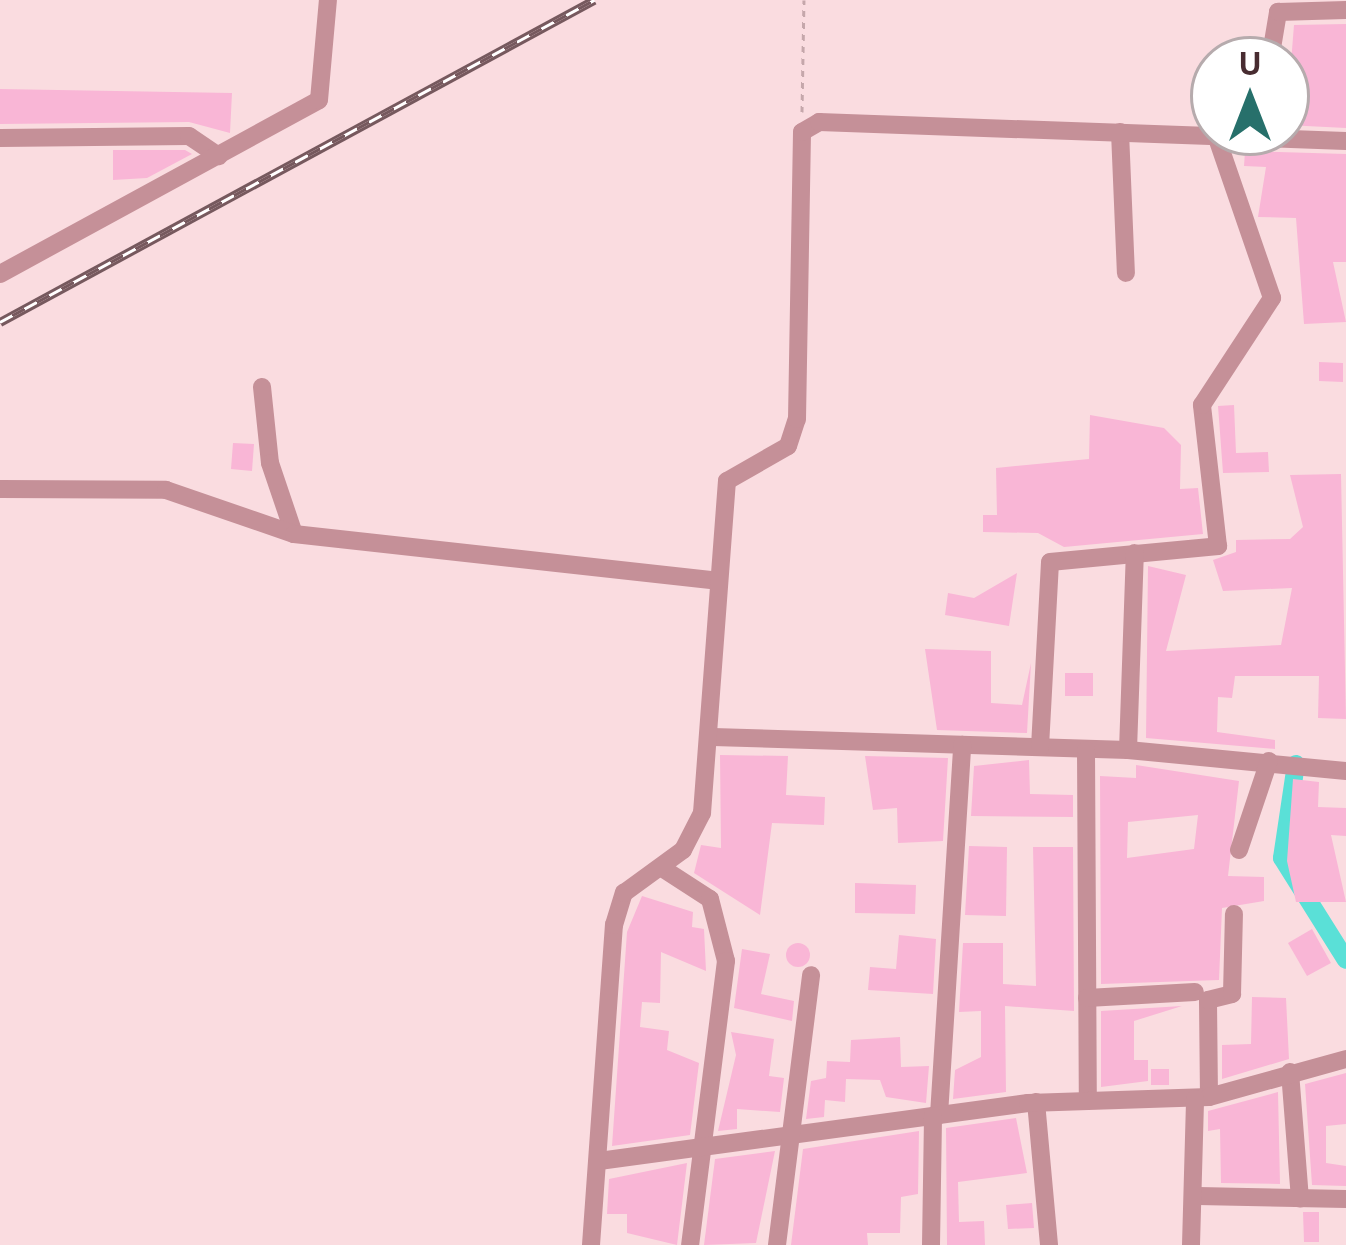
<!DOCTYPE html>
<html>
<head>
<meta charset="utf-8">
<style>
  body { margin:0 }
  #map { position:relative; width:1346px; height:1245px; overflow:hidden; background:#fadce0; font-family:Ubuntu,sans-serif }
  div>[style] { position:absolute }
  .canal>* { height:18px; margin:-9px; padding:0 9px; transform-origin:9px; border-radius:9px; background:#5ae0d7 }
  .building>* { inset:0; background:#f9b6d6 }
  .round { border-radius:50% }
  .path>* { height:3px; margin-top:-1.5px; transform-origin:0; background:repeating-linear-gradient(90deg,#c5a7ab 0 6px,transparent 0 12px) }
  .minor>* { height:18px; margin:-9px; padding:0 9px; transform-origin:9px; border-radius:9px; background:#c59098 }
  .rail>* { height:9px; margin-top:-4.5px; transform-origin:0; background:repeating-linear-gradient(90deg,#fff 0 14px,#76595e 0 28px); box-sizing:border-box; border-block:3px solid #76595e }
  span { translate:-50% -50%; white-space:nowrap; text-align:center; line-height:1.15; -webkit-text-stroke:9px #fff; paint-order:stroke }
  .north { position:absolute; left:1190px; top:36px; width:120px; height:120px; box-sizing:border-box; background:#fff; border:3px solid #b6abad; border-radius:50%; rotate:0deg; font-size:33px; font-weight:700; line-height:48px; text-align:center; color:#482c31 }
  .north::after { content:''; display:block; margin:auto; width:42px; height:54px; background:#27706b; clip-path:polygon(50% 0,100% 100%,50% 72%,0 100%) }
</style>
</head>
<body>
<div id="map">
  <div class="canal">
    <i style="left:1296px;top:764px;width:95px;rotate:98.5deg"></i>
    <i style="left:1282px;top:858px;width:120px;rotate:57.9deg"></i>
  </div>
  <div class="building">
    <i style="clip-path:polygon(1346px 24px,1346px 128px,1286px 125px,1294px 25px)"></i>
    <i style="clip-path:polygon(0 89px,232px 93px,230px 133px,189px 122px,0 124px)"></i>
    <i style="clip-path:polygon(113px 150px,185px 150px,192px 154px,147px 178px,113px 180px)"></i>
    <i style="clip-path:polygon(1245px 151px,1346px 154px,1346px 262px,1333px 262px,1346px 322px,1304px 324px,1296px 218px,1258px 217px,1266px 167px,1244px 166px)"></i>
    <i style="clip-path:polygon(1319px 362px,1343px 363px,1343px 382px,1319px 381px)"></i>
    <i style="clip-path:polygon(1234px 405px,1236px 453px,1268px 452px,1269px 472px,1223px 473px,1218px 406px)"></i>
    <i style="clip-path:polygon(1090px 415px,1164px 428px,1181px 445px,1180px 489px,1198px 488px,1203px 534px,1064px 547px,1038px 533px,983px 532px,983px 515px,997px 515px,996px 468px,1089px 459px)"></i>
    <i style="clip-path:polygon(233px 443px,254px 444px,252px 471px,231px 469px)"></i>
    <i style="clip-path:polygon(1341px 474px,1346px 719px,1318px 718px,1319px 676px,1235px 676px,1232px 698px,1218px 697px,1217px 732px,1275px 740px,1275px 749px,1146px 738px,1148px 566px,1186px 575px,1166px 651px,1281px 645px,1292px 588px,1223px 591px,1213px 560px,1236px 552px,1236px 540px,1290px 539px,1303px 527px,1290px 475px)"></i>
    <i style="clip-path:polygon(1017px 573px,1009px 626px,945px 615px,948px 593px,974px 598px)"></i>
    <i style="clip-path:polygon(925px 649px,991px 651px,991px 703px,1022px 705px,1031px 663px,1027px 733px,937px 730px)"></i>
    <i style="clip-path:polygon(1065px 673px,1093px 673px,1093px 696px,1065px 696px)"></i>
    <i style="clip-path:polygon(720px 755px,788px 756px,786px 795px,825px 797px,824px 825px,772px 823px,760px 915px,694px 873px,701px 845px,721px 848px)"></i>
    <i style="clip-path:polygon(865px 756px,948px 758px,943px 841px,898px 843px,897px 808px,873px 810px)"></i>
    <i style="clip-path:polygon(1029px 760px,1030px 794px,1073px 795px,1073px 817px,971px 816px,974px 766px)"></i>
    <i style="clip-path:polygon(evenodd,1136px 765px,1239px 781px,1228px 876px,1264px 877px,1264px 901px,1222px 908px,1219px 980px,1101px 984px,1100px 776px,1136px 778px,1136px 765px,1198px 815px,1194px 849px,1127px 858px,1128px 822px,1198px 815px)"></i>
    <i style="clip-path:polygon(1293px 779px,1319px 782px,1318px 807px,1346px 808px,1346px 836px,1331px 835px,1346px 902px,1296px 902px,1287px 861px)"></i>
    <i style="clip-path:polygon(969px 846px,1007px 847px,1006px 916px,965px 915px)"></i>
    <i style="clip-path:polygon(1033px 847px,1073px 847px,1074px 1011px,1005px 1006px,1006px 1092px,953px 1099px,955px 1070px,981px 1057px,981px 1011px,959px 1012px,963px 943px,1003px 943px,1003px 984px,1036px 986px)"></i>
    <i style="clip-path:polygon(855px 883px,916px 885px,915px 914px,855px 913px)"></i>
    <i style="clip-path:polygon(642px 896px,693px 912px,692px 927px,704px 929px,706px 971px,661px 952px,660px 1003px,642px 1002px,640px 1027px,669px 1031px,667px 1050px,699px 1063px,690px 1135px,612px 1146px,627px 932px)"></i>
    <i style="clip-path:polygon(1312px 929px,1331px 963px,1307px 976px,1288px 943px)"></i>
    <i style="clip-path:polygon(899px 935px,936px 939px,933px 994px,868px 990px,870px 967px,896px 969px)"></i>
    <i class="round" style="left:786px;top:943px;width:24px;height:24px"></i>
    <i style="clip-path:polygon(742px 949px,770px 954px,761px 994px,794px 1001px,792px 1021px,734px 1008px)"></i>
    <i style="clip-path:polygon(1252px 997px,1286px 998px,1289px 1059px,1222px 1079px,1222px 1045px,1251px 1044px)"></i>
    <i style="clip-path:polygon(1182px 1006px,1134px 1021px,1134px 1060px,1148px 1060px,1148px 1081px,1101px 1087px,1101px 1011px)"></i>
    <i style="clip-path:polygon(731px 1032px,774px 1039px,769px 1076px,784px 1078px,780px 1112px,737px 1109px,737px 1129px,718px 1131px,736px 1055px)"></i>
    <i style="clip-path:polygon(900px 1037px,901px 1067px,929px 1066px,926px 1103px,886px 1097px,880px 1080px,846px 1079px,845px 1102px,825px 1100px,824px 1117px,806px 1119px,811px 1081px,826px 1078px,827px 1061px,850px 1062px,851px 1040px)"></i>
    <i style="clip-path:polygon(1151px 1069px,1169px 1069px,1169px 1085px,1151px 1085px)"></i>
    <i style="clip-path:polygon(1346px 1073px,1346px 1124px,1326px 1126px,1326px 1163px,1346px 1166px,1346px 1186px,1312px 1185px,1305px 1084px)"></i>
    <i style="clip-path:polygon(1278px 1092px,1280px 1184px,1221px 1183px,1220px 1129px,1208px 1131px,1208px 1111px)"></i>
    <i style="clip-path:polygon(1016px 1118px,1027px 1173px,958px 1182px,959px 1222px,984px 1221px,985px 1245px,947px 1245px,946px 1128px)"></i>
    <i style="clip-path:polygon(919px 1131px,918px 1194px,901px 1197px,900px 1233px,867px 1233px,868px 1245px,791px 1245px,803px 1149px)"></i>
    <i style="clip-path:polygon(775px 1151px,756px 1243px,704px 1245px,715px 1159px)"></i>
    <i style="clip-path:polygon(687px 1163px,677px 1245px,627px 1233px,627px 1214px,607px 1214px,609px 1179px)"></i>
    <i style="clip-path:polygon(1032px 1203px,1034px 1228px,1008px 1229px,1006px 1205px)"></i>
    <i style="clip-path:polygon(1303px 1212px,1319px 1212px,1319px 1242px,1304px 1242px)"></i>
  </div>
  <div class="path">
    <i style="left:802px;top:112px;width:112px;rotate:-89deg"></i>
  </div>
  <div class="minor">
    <i style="left:1270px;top:60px;width:49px;rotate:-80.5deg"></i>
    <i style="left:1278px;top:12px;width:68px;rotate:-1.7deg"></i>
    <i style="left:1120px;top:132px;width:141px;rotate:87.6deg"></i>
    <i style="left:0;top:138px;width:189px;rotate:-0.6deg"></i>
    <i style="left:189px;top:136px;width:36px;rotate:34deg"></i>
    <i style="left:0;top:274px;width:363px;rotate:-28.6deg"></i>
    <i style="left:319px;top:100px;width:100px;rotate:-84.9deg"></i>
    <i style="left:262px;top:387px;width:76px;rotate:84deg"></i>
    <i style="left:270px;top:463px;width:75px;rotate:71.3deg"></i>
    <i style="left:0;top:489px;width:166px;rotate:0.3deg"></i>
    <i style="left:166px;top:490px;width:135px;rotate:19deg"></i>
    <i style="left:294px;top:534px;width:426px;rotate:6.3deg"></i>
    <i style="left:713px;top:737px;width:415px;rotate:1.8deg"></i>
    <i style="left:1128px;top:750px;width:219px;rotate:5.5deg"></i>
    <i style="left:1040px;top:747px;width:185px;rotate:-86.9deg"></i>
    <i style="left:1050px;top:562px;width:169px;rotate:-5.4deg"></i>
    <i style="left:1218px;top:546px;width:142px;rotate:-96.5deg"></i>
    <i style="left:1202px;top:405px;width:128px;rotate:-56.8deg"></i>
    <i style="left:1272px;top:298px;width:172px;rotate:-109deg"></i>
    <i style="left:1086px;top:750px;width:348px;rotate:89.7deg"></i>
    <i style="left:1128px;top:750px;width:197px;rotate:-88deg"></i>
    <i style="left:1239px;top:850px;width:94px;rotate:-71.4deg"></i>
    <i style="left:662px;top:868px;width:57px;rotate:32.9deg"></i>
    <i style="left:710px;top:899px;width:64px;rotate:75.5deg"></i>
    <i style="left:726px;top:961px;width:286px;rotate:97.2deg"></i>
    <i style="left:1087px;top:998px;width:108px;rotate:-3.2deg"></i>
    <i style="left:1290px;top:1072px;width:127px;rotate:85.5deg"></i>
    <i style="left:1209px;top:1097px;width:97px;rotate:-90.6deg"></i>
    <i style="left:1208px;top:1000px;width:25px;rotate:-14deg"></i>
    <i style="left:1232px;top:994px;width:80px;rotate:-88.6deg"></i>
    <i style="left:1036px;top:1102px;width:144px;rotate:84.8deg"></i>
    <i style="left:939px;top:1115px;width:371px;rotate:-86.4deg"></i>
    <i style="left:599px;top:1161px;width:433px;rotate:-7.7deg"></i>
    <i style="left:1028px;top:1103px;width:181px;rotate:-1.9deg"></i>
    <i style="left:1209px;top:1097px;width:142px;rotate:-15.5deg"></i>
    <i style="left:1198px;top:1196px;width:148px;rotate:1.2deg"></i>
    <i style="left:591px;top:1245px;width:321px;rotate:-85.9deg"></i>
    <i style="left:614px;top:925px;width:34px;rotate:-73deg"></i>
    <i style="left:624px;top:893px;width:73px;rotate:-36.1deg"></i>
    <i style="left:683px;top:850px;width:42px;rotate:-62.8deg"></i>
    <i style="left:702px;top:813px;width:333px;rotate:-85.7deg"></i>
    <i style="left:727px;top:481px;width:70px;rotate:-29.8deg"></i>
    <i style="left:788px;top:446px;width:28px;rotate:-72deg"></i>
    <i style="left:797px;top:419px;width:287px;rotate:-89deg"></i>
    <i style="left:802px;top:132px;width:20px;rotate:-30deg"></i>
    <i style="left:819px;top:122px;width:527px;rotate:2.06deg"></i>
    <i style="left:777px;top:1245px;width:272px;rotate:-82.8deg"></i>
    <i style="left:931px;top:1245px;width:129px;rotate:-89.1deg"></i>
    <i style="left:1191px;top:1245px;width:146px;rotate:-88.4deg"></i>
  </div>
  <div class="rail">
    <i style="left:0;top:322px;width:676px;rotate:-28.46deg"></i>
  </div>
  <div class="north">U</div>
</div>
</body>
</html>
